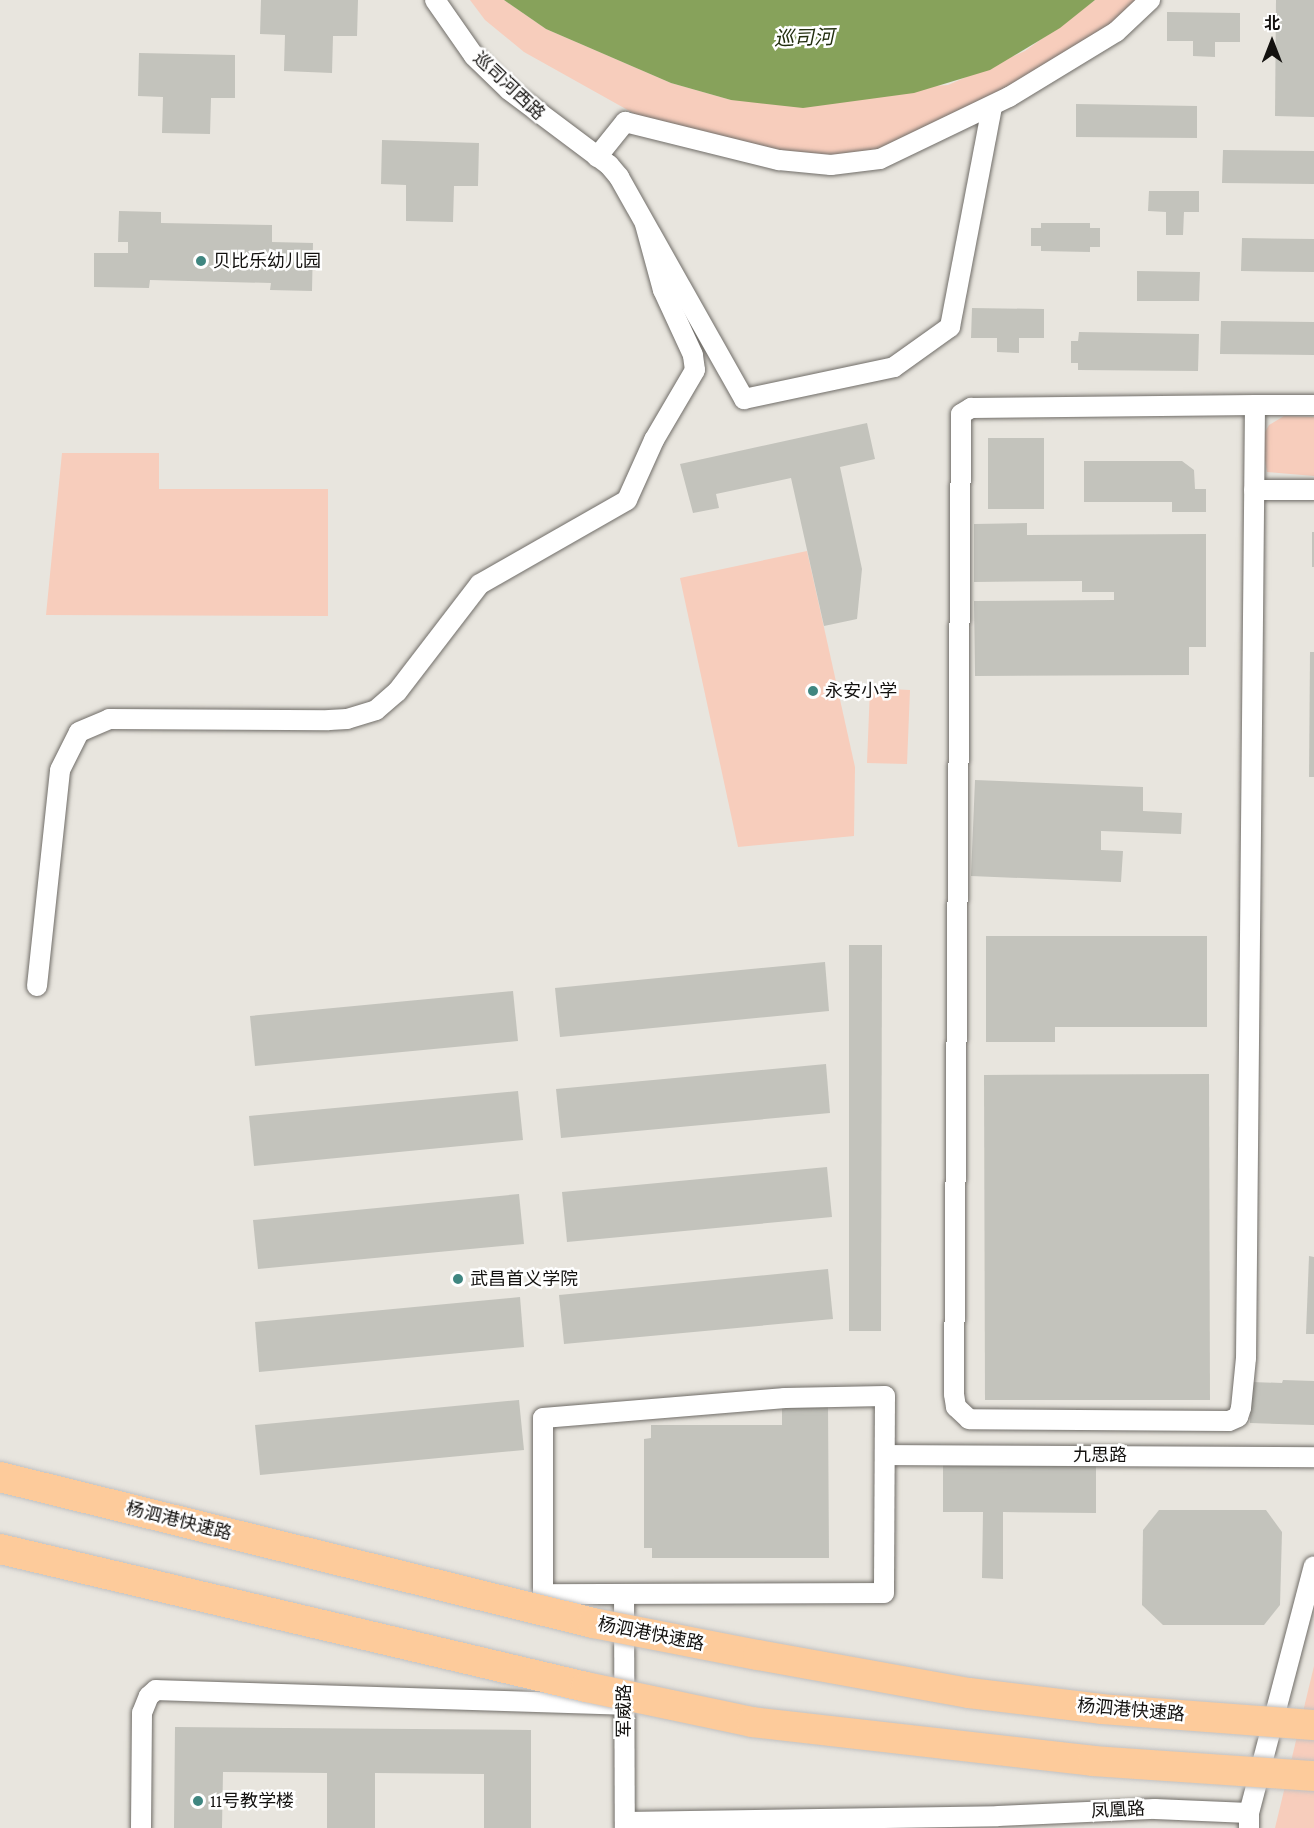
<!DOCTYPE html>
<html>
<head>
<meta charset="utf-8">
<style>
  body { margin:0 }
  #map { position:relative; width:1314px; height:1828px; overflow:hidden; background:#e8e5de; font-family:"Crimson Pro","Noto Sans SC",serif }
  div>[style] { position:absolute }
  .green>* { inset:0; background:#f7cdbc }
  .water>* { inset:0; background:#87a25b }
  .building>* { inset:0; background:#c3c3bc }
  .roads { filter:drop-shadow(0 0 2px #706d68) drop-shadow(0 0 2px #706d68) }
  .minor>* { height:20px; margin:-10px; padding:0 10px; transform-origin:10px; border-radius:10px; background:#fff }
  .bridges { filter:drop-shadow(0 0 2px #c2c1c1) drop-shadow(0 0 2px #c2c1c1) }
  .highway-bridge>* { height:30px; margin:-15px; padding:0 15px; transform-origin:15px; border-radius:15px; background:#fdcb9b }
  .dots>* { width:16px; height:16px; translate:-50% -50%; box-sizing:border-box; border:3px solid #fff; border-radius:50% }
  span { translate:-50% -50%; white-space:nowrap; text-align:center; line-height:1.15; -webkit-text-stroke:5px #fff; paint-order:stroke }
  .street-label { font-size:18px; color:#13110f }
  .poi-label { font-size:18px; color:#13110f }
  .left { translate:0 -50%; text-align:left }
  .water-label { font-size:20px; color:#222e0e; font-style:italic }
  .north { position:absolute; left:1242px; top:12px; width:60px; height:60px; -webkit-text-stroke:4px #fff; paint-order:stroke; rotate:0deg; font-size:16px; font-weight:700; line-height:24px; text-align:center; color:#13110f }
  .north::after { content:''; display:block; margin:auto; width:21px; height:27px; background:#13110f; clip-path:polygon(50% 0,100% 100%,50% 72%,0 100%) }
</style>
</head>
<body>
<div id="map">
  <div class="green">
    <i style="clip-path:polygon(470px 0,504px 0,546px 29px,671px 83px,731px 100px,948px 85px,1025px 51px,1095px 0,1141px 0,1106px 30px,1036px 72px,888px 149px,833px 155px,785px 151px,642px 118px,524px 52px,485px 20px)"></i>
    <i style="clip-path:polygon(1284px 416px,1314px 417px,1314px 476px,1267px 472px,1261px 439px,1269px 425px)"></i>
    <i style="clip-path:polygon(62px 453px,159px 453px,159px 489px,328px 489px,328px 616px,46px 615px)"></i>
    <i style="clip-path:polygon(807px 551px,855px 767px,854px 836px,738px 847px,680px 578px)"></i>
    <i style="clip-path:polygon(870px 688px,910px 690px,907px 764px,867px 763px)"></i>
    <i style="clip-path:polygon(1314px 1666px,1314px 1828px,1275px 1828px)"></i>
  </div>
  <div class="water">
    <i style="clip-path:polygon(504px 0,1095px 0,1060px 28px,990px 70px,914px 93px,803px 108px,731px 100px,671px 83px,546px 29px)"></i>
  </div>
  <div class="building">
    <i style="clip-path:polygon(261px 0,358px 0,357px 36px,333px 36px,332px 73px,284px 71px,285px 35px,260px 34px)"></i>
    <i style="clip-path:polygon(1276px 0,1314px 0,1314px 117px,1275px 116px)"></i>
    <i style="clip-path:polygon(1167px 12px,1240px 13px,1240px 42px,1215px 42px,1215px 57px,1193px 56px,1193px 41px,1167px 41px)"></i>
    <i style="clip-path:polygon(139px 53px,235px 55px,235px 98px,211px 98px,210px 134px,162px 133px,163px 97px,138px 96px)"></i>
    <i style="clip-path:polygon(1076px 104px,1197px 106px,1197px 138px,1076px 137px)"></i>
    <i style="clip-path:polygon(382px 140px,479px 143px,478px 186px,454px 186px,453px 222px,406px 221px,406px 185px,381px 184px)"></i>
    <i style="clip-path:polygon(1223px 150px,1314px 151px,1314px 184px,1222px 183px)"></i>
    <i style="clip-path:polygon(1149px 191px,1199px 191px,1199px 212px,1184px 212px,1183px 235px,1166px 235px,1166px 212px,1148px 211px)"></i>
    <i style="clip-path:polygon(119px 211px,161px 212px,161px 223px,272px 225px,272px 242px,313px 243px,312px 291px,270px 290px,271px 283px,150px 280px,149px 288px,94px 287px,94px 253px,128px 253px,128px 242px,118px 242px)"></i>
    <i style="clip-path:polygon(1041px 223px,1090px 223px,1090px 228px,1100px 228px,1100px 247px,1090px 247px,1090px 252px,1041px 251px,1041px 246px,1031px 246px,1031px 228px,1041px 228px)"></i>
    <i style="clip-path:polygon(1242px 238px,1314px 239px,1314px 272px,1241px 271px)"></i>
    <i style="clip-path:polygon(1137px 271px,1200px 272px,1199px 301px,1137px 301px)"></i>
    <i style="clip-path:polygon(972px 308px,1044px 309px,1044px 338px,1019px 338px,1019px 353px,997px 352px,997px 338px,971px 338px)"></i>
    <i style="clip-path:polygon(1221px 321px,1314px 322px,1314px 355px,1220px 354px)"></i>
    <i style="clip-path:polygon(1079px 332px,1199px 334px,1198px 371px,1078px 370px,1078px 363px,1071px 363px,1071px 341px,1078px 341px)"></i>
    <i style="clip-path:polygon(867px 423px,875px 459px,840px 467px,862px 569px,857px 619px,824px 626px,791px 478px,716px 494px,719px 508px,693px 513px,680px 464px)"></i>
    <i style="clip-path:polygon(988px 438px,1044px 438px,1044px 509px,988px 509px)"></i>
    <i style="clip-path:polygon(1084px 461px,1182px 461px,1194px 470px,1195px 489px,1206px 489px,1206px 512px,1172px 512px,1172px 502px,1084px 502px)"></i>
    <i style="clip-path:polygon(1027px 523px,1027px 535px,1206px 534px,1206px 647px,1189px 647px,1189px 675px,975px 676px,974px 601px,1114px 600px,1114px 592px,1082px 592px,1082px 581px,974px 582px,974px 524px)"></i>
    <i style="clip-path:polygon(1312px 532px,1314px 532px,1314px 567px,1312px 567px)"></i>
    <i style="clip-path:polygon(1310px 652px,1314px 652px,1314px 777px,1309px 777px)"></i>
    <i style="clip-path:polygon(975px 780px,1143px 787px,1143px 811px,1182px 813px,1181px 834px,1101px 831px,1101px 850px,1123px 851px,1121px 882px,971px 876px)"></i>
    <i style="clip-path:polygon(986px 936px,1207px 936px,1207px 1027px,1055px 1027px,1055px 1042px,986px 1042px)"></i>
    <i style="clip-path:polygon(849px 945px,882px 945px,881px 1331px,849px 1331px)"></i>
    <i style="clip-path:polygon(825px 962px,829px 1011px,560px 1037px,555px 988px)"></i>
    <i style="clip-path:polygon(513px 991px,518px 1041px,255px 1066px,250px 1016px)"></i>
    <i style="clip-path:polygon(826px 1064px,830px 1113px,561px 1138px,556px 1089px)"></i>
    <i style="clip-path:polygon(1209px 1074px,1210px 1400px,985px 1400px,984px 1075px)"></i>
    <i style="clip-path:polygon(518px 1091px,523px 1140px,254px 1166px,249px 1116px)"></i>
    <i style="clip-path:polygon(827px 1167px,832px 1217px,567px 1242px,562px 1192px)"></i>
    <i style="clip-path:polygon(519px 1194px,524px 1244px,258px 1269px,253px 1220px)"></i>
    <i style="clip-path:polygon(1309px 1256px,1314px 1257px,1314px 1334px,1306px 1334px)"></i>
    <i style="clip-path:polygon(828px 1269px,833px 1319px,564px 1344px,559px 1295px)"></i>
    <i style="clip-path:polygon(520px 1297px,524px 1347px,259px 1372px,255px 1322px)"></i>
    <i style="clip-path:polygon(1283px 1380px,1314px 1381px,1314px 1425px,1250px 1423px,1251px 1382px,1282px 1383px)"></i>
    <i style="clip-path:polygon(519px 1400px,524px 1450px,260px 1475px,255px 1425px)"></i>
    <i style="clip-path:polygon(782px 1405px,828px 1405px,829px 1558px,652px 1558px,652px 1548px,644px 1548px,644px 1439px,651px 1438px,651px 1425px,782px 1425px)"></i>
    <i style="clip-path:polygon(943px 1460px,1096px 1461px,1096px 1513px,1003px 1512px,1003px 1579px,982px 1578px,983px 1512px,943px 1512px)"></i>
    <i style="clip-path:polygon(1159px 1510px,1266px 1510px,1282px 1532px,1280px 1605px,1264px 1625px,1163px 1625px,1142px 1605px,1143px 1530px)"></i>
    <i style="clip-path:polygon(175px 1727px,531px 1730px,531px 1828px,484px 1828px,484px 1774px,375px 1773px,375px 1828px,327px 1828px,327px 1773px,223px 1772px,222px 1828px,174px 1828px)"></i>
  </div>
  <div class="roads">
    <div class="minor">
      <i style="left:435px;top:0;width:68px;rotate:55.1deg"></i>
      <i style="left:474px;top:56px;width:49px;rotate:44.2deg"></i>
      <i style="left:509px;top:90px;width:125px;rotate:36.9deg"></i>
      <i style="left:609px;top:165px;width:16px;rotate:50deg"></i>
      <i style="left:619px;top:177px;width:255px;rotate:60.6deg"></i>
      <i style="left:744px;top:399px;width:153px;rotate:-12deg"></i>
      <i style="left:894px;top:367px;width:69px;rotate:-35.5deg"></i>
      <i style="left:950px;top:327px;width:224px;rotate:-79.2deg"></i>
      <i style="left:597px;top:157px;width:45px;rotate:-51.3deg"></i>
      <i style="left:625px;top:122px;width:159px;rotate:13.9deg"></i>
      <i style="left:779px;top:160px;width:52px;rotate:5.5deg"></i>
      <i style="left:831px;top:165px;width:49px;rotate:-7deg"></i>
      <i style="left:880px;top:159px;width:143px;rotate:-25.7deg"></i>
      <i style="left:1009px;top:97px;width:125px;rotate:-31.3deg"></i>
      <i style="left:1116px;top:32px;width:47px;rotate:-43.3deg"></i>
      <i style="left:1255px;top:405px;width:953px;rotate:90.54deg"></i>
      <i style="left:1246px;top:1358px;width:50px;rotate:95.7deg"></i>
      <i style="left:1241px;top:1408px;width:9px;rotate:108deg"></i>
      <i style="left:1238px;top:1417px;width:10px;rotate:156deg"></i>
      <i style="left:1229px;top:1421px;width:260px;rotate:-179.6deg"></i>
      <i style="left:969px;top:1419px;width:18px;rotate:-137deg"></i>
      <i style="left:956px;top:1407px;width:13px;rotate:-99deg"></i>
      <i style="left:954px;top:1394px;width:980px;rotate:-89.59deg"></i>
      <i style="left:961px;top:414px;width:12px;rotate:-31deg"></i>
      <i style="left:971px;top:408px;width:284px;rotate:-0.6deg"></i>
      <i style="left:1255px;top:405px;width:59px"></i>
      <i style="left:1254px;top:490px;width:60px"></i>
      <i style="left:37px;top:986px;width:217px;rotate:-83.9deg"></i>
      <i style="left:60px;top:770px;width:42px;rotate:-63.4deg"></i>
      <i style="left:79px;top:732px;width:33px;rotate:-23deg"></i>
      <i style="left:109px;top:719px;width:220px;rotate:0.3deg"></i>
      <i style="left:329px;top:720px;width:18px;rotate:-3deg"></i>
      <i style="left:347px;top:719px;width:30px;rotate:-17deg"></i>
      <i style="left:376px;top:710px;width:28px;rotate:-41deg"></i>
      <i style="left:397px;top:692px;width:136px;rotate:-52.5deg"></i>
      <i style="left:480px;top:584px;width:169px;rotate:-29.7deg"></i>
      <i style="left:627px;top:500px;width:66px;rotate:-65.8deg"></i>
      <i style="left:654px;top:440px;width:81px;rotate:-59.6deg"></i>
      <i style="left:695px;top:370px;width:15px;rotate:-98deg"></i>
      <i style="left:693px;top:355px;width:72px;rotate:-114.8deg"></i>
      <i style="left:663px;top:290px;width:68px;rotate:-105.3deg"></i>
      <i style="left:885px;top:1396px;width:197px;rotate:90.3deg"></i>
      <i style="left:884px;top:1593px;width:341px;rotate:179.8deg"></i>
      <i style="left:543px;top:1594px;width:176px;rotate:-90deg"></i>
      <i style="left:543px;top:1418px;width:243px;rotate:-4.7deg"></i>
      <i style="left:785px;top:1398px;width:100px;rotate:-1.1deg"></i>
      <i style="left:885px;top:1455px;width:429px;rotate:0.3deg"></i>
      <i style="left:624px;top:1594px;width:234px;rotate:89.8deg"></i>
      <i style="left:625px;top:1822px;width:373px;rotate:-0.9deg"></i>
      <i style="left:998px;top:1816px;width:157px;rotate:-2.6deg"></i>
      <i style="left:1155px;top:1809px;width:94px;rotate:2.4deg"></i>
      <i style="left:141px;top:1828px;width:115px;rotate:-89.5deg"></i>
      <i style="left:142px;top:1713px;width:18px;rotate:-68deg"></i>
      <i style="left:149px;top:1696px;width:9px;rotate:-41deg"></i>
      <i style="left:156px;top:1690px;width:466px;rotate:1.8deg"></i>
      <i style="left:1249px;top:1828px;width:15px;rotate:-90deg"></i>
      <i style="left:1249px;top:1813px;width:255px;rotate:-75.3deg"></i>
    </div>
  </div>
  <div class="bridges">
    <div class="highway-bridge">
      <i style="left:0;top:1477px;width:611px;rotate:13.83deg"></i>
      <i style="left:593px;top:1623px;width:168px;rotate:11deg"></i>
      <i style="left:758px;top:1655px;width:214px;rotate:10.2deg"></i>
      <i style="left:969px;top:1693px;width:133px;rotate:6.9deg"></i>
      <i style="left:1101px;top:1709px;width:214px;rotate:4.3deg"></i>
      <i style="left:0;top:1549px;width:602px;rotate:13.25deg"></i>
      <i style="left:586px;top:1687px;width:170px;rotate:11.9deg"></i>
      <i style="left:752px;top:1722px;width:343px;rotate:6.5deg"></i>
      <i style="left:1093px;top:1761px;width:222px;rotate:3.9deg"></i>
    </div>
  </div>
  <div class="dots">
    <i style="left:201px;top:261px;background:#3f8680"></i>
    <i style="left:813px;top:691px;background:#3f8680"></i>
    <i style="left:458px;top:1279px;background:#3f8680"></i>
    <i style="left:198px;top:1801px;background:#3f8680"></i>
  </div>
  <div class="street-label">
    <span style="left:509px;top:86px;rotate:43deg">巡司河西路</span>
    <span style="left:1100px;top:1455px">九思路</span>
    <span style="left:179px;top:1521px;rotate:14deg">杨泗港快速路</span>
    <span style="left:651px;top:1634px;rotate:11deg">杨泗港快速路</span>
    <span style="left:1131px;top:1710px;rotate:5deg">杨泗港快速路</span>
    <span style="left:624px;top:1711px;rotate:-90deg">军威路</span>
    <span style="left:1118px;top:1810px;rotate:-3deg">凤凰路</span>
  </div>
  <div class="poi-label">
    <span class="left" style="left:213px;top:261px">贝比乐幼儿园</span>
    <span class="left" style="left:825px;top:691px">永安小学</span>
    <span class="left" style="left:470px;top:1279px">武昌首义学院</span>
    <span class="left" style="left:210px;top:1801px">11号教学楼</span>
  </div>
  <div class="water-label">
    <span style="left:804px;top:38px;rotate:-2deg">巡司河</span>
  </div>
  <div class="north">北</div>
</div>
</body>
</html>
